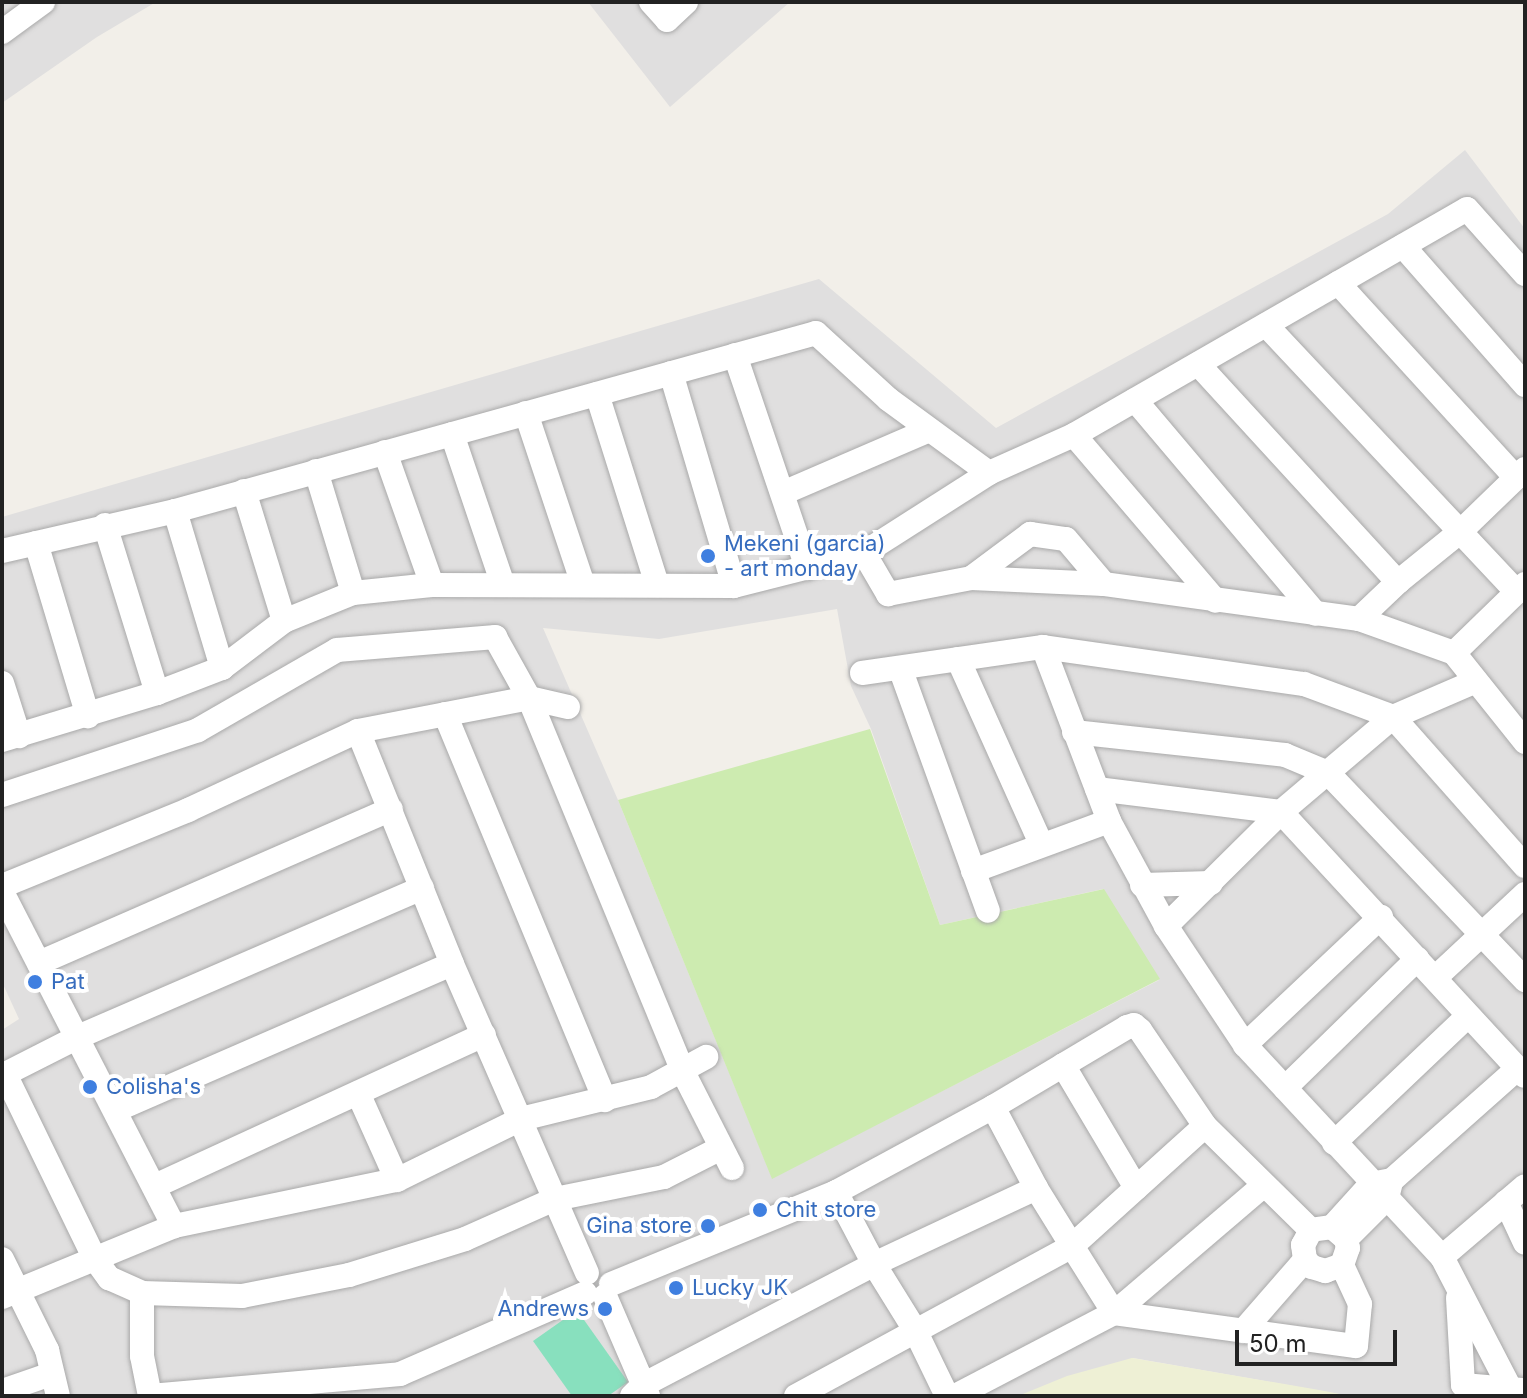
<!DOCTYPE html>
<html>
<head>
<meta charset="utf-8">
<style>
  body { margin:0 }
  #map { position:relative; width:1527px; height:1398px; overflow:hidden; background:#f2efe9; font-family:Inter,sans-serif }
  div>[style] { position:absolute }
  .residential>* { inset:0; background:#e0dfdf }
  .farmland>* { inset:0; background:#eef0d5 }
  .grass>* { inset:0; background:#cdebb0 }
  .pitch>* { inset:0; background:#88e0be }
  .roads { filter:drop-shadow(0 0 2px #a9a9a9) drop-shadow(0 0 2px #a9a9a9) }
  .minor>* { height:24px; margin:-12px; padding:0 12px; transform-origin:12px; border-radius:12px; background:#fff }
  .dots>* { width:22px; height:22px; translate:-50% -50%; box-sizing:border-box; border:4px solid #fff; border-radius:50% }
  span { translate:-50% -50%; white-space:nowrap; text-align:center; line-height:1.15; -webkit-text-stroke:8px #fff; paint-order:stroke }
  .shop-label { font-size:22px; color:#366cbe }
  .left { translate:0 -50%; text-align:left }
  .right { translate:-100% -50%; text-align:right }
  .frame { position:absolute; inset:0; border:4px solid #222; pointer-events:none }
  .scale { position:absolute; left:1235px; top:1330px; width:162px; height:36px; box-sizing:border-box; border:4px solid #222; border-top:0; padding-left:10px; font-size:24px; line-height:28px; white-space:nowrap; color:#222; -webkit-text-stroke:6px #fff; paint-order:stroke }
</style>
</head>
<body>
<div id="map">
  <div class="residential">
    <i style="clip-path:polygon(2px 2px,156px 2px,97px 37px,2px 103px)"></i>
    <i style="clip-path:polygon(588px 2px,790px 2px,670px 107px)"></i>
    <i style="clip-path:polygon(evenodd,1465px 150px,1525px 229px,1525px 1396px,1350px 1396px,1133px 1358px,1028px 1396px,2px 1396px,2px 1030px,19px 1019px,2px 982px,2px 517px,819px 279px,996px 428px,1388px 214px,1465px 150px,837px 609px,851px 686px,871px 729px,940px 925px,1103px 889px,1159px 980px,772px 1178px,618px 800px,543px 628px,659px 639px,837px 609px)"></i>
  </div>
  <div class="farmland">
    <i style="clip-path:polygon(1132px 1358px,1319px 1390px,1350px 1396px,1018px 1396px,1067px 1376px)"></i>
  </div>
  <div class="grass">
    <i style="clip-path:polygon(870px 729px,940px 925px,1104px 889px,1160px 979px,772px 1179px,618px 800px)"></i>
  </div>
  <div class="pitch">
    <i style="clip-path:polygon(577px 1310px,628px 1382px,608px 1396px,572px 1396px,533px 1341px)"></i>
  </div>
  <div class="roads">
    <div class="minor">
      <i style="left:651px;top:2px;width:24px;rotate:48deg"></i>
      <i style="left:667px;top:20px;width:26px;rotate:-43deg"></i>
      <i style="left:2px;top:32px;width:51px;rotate:-36.2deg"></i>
      <i style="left:1403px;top:246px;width:185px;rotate:48.7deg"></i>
      <i style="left:1338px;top:283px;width:264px;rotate:47.6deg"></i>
      <i style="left:1266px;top:325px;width:366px;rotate:46.8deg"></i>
      <i style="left:735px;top:355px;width:225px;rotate:71.3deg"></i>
      <i style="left:1198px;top:364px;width:296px;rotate:47.5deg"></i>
      <i style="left:671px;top:373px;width:222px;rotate:73.5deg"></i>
      <i style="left:597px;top:394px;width:199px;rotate:72.5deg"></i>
      <i style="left:1135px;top:400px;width:280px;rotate:49.8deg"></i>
      <i style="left:526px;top:413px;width:180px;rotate:71.6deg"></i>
      <i style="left:452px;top:434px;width:159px;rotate:71.3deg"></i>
      <i style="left:1074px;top:435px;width:218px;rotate:49.5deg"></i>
      <i style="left:385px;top:452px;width:141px;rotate:70.5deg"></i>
      <i style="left:316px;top:471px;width:127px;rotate:73.1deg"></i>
      <i style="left:244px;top:491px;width:136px;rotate:72.9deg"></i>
      <i style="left:783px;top:493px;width:159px;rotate:-23.3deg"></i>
      <i style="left:175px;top:511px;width:164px;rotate:73.3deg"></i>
      <i style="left:105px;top:525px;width:176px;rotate:72.8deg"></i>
      <i style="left:36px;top:543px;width:181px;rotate:73.3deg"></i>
      <i style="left:2px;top:551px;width:178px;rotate:-13deg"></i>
      <i style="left:175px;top:511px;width:665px;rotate:-15.52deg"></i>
      <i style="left:816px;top:333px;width:98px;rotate:42.5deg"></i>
      <i style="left:888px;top:399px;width:125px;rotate:36.2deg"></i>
      <i style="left:864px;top:553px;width:48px;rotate:59.7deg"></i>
      <i style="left:888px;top:594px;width:85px;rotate:-10.9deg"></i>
      <i style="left:971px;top:578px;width:133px;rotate:2.6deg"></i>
      <i style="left:1104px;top:584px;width:257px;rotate:7.8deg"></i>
      <i style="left:1359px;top:619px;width:101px;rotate:19.7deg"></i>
      <i style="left:1454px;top:653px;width:114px;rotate:51.4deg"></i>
      <i style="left:971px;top:578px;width:74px;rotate:-36.7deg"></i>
      <i style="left:1030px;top:534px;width:36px;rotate:8deg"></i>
      <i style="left:1066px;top:539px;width:59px;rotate:49.8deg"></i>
      <i style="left:1359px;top:619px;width:54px;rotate:-43.5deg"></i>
      <i style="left:1398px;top:582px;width:81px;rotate:-39deg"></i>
      <i style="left:1461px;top:531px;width:89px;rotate:-44.1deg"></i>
      <i style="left:1043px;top:647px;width:186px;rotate:69.2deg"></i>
      <i style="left:1109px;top:821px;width:119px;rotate:61.5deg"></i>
      <i style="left:1166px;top:926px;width:143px;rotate:56.4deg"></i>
      <i style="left:1245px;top:1045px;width:289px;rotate:47.1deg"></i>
      <i style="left:1442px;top:1257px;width:152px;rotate:62.6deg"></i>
      <i style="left:1454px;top:653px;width:99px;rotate:-44.2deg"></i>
      <i style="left:958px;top:659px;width:203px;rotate:65.8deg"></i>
      <i style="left:900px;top:668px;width:258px;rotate:70.1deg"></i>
      <i style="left:862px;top:673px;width:183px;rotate:-8.2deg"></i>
      <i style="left:1043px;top:647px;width:264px;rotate:8.1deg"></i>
      <i style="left:1304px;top:684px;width:95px;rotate:20.3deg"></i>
      <i style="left:1393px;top:717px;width:199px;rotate:48.5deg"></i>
      <i style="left:2px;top:683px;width:56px;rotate:72.2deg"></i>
      <i style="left:445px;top:714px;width:418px;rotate:67.5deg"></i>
      <i style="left:358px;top:731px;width:251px;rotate:68deg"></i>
      <i style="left:452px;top:964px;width:337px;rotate:66.4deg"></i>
      <i style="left:1074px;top:732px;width:212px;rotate:6.2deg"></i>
      <i style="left:1285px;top:755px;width:47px;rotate:22.7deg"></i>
      <i style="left:1328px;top:773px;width:286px;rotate:46.4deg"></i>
      <i style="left:2px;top:740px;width:162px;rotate:-16.9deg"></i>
      <i style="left:157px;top:693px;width:70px;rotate:-21deg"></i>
      <i style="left:222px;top:668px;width:78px;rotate:-37.2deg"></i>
      <i style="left:284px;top:621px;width:74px;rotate:-22.1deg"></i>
      <i style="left:353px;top:593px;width:79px;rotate:-5.8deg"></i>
      <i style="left:432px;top:585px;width:302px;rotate:0.2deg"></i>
      <i style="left:734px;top:586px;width:134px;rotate:-14.2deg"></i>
      <i style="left:864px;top:553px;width:148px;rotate:-32.6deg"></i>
      <i style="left:989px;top:473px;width:93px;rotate:-24.1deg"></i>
      <i style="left:1074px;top:435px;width:453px;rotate:-29.9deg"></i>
      <i style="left:1467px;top:209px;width:87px;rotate:48.3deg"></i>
      <i style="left:1097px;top:789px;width:185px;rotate:7.1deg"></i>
      <i style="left:1281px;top:812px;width:359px;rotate:47.3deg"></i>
      <i style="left:2px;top:795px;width:206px;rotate:-18.3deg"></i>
      <i style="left:198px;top:730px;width:160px;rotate:-29.9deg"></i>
      <i style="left:337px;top:650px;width:159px;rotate:-4.7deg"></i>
      <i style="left:495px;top:637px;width:70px;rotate:60.9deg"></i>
      <i style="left:529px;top:698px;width:402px;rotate:67.6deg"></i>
      <i style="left:682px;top:1070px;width:110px;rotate:63deg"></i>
      <i style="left:973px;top:871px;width:145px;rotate:-20.2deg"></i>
      <i style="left:1142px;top:885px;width:69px;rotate:-1.7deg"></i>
      <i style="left:2px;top:886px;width:201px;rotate:-22.2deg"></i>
      <i style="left:188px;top:810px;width:187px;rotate:-24.9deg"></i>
      <i style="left:358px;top:731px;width:174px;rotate:-10.9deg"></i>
      <i style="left:529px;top:698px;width:40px;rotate:13deg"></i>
      <i style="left:422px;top:888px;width:375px;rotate:156.6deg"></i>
      <i style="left:78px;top:1037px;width:82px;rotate:153.1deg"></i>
      <i style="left:5px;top:1074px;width:206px;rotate:64.1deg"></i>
      <i style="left:95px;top:1259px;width:24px;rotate:54deg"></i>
      <i style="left:109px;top:1278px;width:36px;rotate:24deg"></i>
      <i style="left:142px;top:1293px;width:100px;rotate:1.7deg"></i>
      <i style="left:242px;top:1296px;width:109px;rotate:-11.1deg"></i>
      <i style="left:349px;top:1275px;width:121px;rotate:-17.2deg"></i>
      <i style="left:465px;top:1239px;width:98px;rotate:-24deg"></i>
      <i style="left:555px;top:1199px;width:111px;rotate:-11.4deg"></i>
      <i style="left:664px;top:1177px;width:64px;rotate:-27deg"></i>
      <i style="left:2px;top:892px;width:376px;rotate:62.8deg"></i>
      <i style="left:1166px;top:926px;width:162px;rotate:-44.7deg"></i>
      <i style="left:1281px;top:812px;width:147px;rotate:-40.3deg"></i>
      <i style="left:1393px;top:717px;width:90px;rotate:-23.4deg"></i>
      <i style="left:39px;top:963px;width:384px;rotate:-23.6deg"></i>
      <i style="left:1435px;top:978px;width:123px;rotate:-43deg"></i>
      <i style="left:1245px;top:1045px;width:187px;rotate:-43.3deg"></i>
      <i style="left:1063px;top:1065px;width:143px;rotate:59.3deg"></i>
      <i style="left:1285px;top:1088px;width:185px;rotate:-44.3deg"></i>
      <i style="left:358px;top:1093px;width:95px;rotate:65.9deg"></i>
      <i style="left:993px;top:1107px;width:92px;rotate:62deg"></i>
      <i style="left:1036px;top:1188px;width:68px;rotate:58.2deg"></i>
      <i style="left:1072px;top:1246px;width:179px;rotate:-42.1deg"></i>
      <i style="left:1205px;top:1126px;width:148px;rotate:44.5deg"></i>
      <i style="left:116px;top:1110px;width:366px;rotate:-23.5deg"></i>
      <i style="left:1334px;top:1143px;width:185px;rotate:-43.5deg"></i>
      <i style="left:155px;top:1186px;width:362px;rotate:-24.7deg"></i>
      <i style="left:836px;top:1192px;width:81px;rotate:62.2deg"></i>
      <i style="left:874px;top:1264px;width:78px;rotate:58.2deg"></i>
      <i style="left:915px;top:1330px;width:73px;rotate:64.1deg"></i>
      <i style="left:1506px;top:1202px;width:45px;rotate:65.1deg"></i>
      <i style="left:1332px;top:1227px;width:58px;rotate:-47.8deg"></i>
      <i style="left:1371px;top:1184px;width:21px;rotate:-11deg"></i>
      <i style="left:1392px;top:1180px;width:167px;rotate:-41.6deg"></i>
      <i style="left:1346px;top:1239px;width:58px;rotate:-45deg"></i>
      <i style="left:1387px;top:1198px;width:16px;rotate:-76deg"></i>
      <i style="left:1442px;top:1257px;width:109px;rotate:-40.5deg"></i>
      <i style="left:2px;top:1259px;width:102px;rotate:63.7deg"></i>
      <i style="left:47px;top:1350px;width:47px;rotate:76.6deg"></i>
      <i style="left:611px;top:1284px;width:243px;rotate:-22.2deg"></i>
      <i style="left:836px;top:1192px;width:179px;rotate:-28.4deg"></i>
      <i style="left:993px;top:1107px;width:156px;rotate:-30.8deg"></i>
      <i style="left:1127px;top:1027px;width:7px;rotate:-16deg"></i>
      <i style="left:1134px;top:1025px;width:8px;rotate:40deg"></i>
      <i style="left:1140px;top:1030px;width:116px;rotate:55.9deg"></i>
      <i style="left:142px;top:1293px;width:63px;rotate:90deg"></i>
      <i style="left:142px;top:1356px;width:41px;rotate:78.7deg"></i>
      <i style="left:150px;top:1396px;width:251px;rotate:-5deg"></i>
      <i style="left:400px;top:1374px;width:202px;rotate:-23.6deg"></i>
      <i style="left:605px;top:1296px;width:109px;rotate:66.7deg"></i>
      <i style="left:2px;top:1297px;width:186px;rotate:-22.4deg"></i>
      <i style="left:174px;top:1226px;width:228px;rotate:-11.7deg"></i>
      <i style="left:397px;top:1180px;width:138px;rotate:-26.2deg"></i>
      <i style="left:521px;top:1119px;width:134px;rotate:-13.8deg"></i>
      <i style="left:651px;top:1087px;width:63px;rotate:-28.6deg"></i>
      <i style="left:1458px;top:1298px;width:87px;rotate:86.7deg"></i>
      <i style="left:1463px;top:1385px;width:59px;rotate:4.8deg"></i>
      <i style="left:1243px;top:1331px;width:94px;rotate:-48.9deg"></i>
      <i style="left:2px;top:1391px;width:52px;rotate:-19.1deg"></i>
      <i style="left:632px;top:1396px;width:16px;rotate:-45deg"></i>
      <i style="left:643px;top:1385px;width:261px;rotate:-27.6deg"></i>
      <i style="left:874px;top:1264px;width:179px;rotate:-25.1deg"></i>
      <i style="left:796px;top:1396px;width:314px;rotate:-28.5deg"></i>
      <i style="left:1072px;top:1246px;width:79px;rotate:57.9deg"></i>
      <i style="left:1114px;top:1313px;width:244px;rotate:7.8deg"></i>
      <i style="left:1356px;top:1346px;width:42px;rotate:-84.6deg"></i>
      <i style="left:1360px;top:1304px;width:43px;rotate:-114.8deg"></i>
      <i style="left:1342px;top:1265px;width:18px;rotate:-71deg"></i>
      <i style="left:1348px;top:1248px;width:9px;rotate:-103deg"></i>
      <i style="left:1346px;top:1239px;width:18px;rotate:-139deg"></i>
      <i style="left:1332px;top:1227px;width:21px;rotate:172deg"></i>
      <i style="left:1311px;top:1230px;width:17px;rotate:118deg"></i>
      <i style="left:1303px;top:1245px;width:15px;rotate:82deg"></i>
      <i style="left:1305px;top:1260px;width:10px;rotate:45deg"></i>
      <i style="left:1312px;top:1267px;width:14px;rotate:17deg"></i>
      <i style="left:1325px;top:1271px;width:18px;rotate:-19deg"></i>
      <i style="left:955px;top:1396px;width:179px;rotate:-27.6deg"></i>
      <i style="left:1114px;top:1313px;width:197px;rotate:-40.5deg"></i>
    </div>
  </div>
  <div class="dots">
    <i style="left:708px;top:556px;background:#3f7fe0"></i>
    <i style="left:35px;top:982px;background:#3f7fe0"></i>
    <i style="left:90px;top:1087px;background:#3f7fe0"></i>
    <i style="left:760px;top:1210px;background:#3f7fe0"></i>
    <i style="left:708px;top:1226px;background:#3f7fe0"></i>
    <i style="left:676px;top:1288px;background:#3f7fe0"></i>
    <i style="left:605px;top:1309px;background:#3f7fe0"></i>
  </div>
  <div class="shop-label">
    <span class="left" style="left:724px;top:556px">Mekeni (garcia)<br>- art monday</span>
    <span class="left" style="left:51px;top:982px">Pat</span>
    <span class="left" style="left:106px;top:1087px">Colisha's</span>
    <span class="left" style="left:776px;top:1210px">Chit store</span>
    <span class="right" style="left:692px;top:1226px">Gina store</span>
    <span class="left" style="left:692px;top:1288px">Lucky JK</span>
    <span class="right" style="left:589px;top:1309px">Andrews</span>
  </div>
  <div class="frame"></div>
  <div class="scale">50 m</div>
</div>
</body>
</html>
